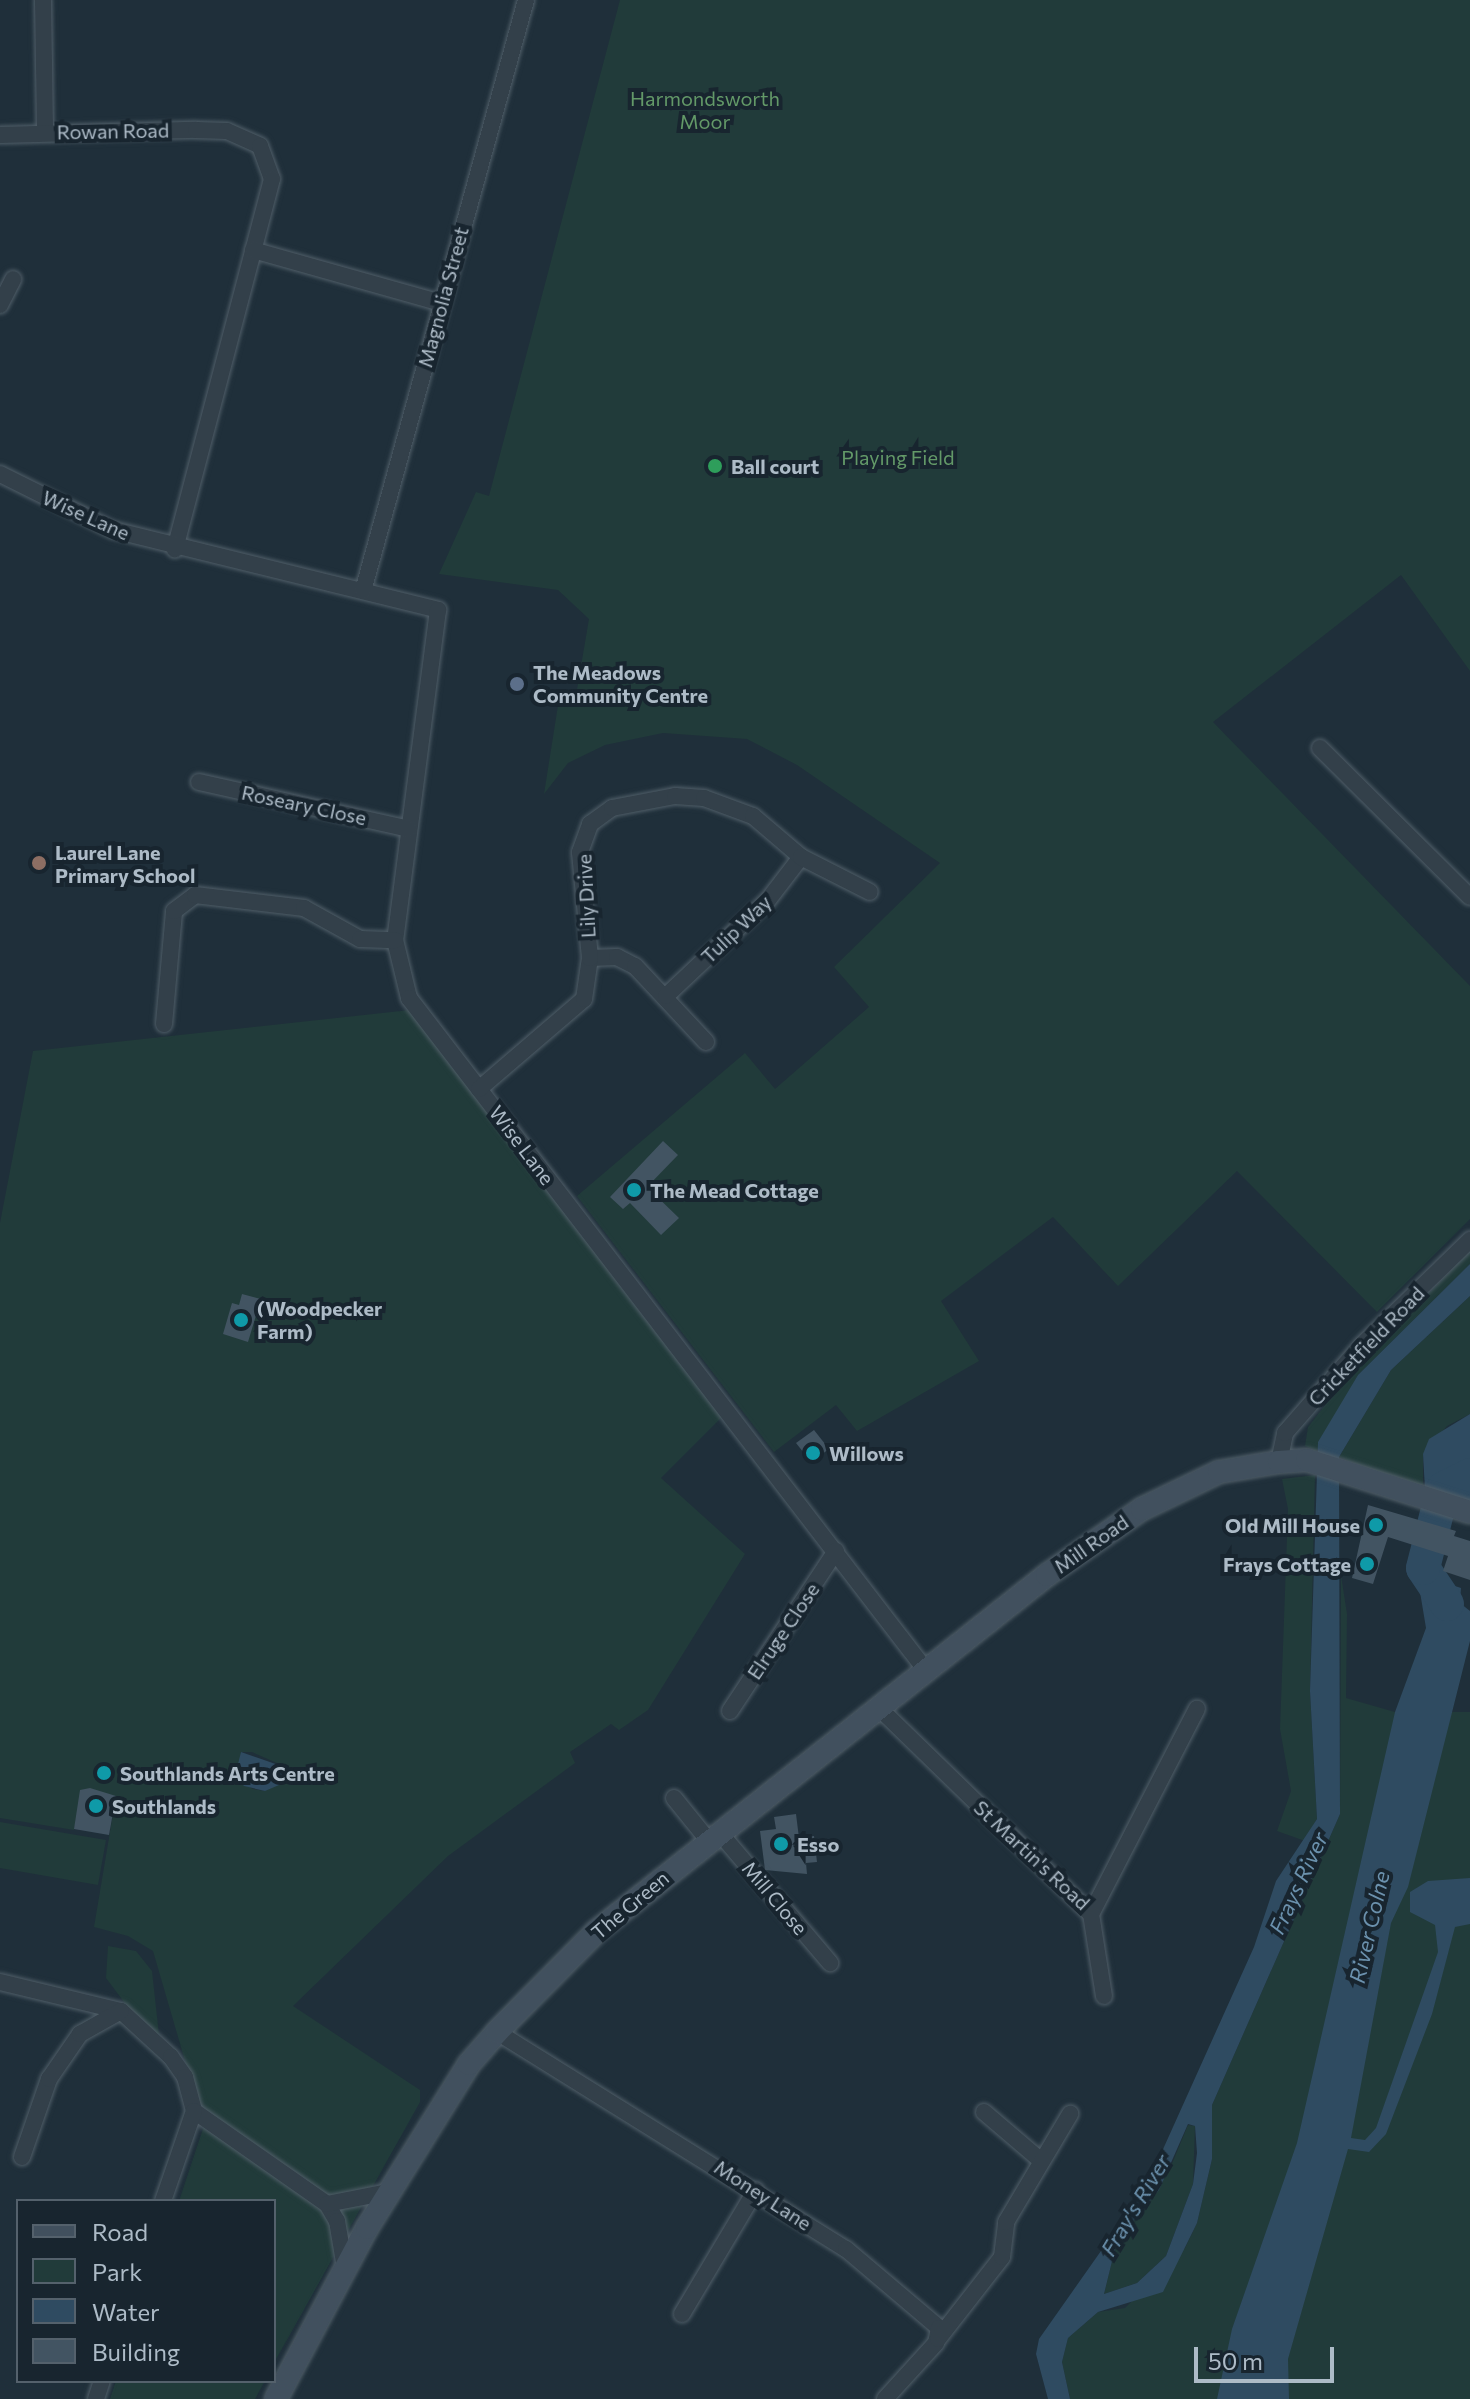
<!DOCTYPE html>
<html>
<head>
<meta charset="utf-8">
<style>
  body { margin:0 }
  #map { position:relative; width:1470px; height:2399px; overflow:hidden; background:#1f2f3a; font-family:Commissioner,sans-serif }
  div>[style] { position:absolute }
  .green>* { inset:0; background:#213b3a }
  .water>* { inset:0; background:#2f4b61 }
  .river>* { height:34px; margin:-17px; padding:0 17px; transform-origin:17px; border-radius:17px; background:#2f4b61 }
  .building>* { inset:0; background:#425462 }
  .roads { filter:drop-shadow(0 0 2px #505e68) drop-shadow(0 0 2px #505e68) }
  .street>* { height:16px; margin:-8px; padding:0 8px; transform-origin:8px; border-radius:8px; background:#33404a }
  .secondary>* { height:22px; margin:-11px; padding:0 11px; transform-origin:11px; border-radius:11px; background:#41505e }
  .dots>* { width:22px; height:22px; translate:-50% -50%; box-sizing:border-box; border:4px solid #18252f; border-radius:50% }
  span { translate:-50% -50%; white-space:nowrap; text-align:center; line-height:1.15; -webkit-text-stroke:8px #18252f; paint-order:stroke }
  .park-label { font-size:20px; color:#639968 }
  .street-label { font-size:20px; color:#adbbc7 }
  .poi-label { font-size:20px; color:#adbbc7; font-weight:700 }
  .left { translate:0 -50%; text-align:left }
  .right { translate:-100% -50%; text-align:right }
  .water-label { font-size:22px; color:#6b91ad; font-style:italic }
  .legend { position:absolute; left:16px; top:2199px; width:260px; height:184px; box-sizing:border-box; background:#18252f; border:2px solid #54616c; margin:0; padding:10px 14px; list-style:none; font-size:24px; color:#adbbc7 }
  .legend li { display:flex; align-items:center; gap:16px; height:40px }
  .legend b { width:40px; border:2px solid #54616c }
  .scale { position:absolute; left:1194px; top:2347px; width:140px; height:36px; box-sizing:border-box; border:4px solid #adbbc7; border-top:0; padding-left:10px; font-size:24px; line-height:28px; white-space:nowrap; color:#adbbc7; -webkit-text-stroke:6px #18252f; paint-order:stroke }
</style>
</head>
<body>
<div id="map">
  <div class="green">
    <i style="clip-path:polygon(620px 0,1470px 0,1470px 671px,1401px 575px,1213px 722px,1470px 986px,1470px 1219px,1377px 1312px,1237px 1171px,1118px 1286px,1053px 1217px,941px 1301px,979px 1361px,857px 1431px,836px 1405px,774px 1452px,577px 1196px,745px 1053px,775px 1089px,869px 1007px,834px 967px,940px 863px,797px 765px,747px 739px,663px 733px,605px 745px,568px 763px,544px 794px,559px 699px,575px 701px,589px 619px,558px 590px,439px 574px,476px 492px,489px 496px)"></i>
    <i style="clip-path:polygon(evenodd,410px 1010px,722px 1417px,661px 1478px,745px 1554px,648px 1710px,619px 1730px,611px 1724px,570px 1752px,575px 1763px,448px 1856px,293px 2006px,420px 2090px,420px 2102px,274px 2363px,274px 2201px,179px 2201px,204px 2126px,153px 1951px,128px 1936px,94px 1927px,116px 1796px,81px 1790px,74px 1830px,0 1818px,0 1223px,33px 1051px,410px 1010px,241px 1752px,252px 1752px,286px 1767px,265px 1791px,253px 1789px,237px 1780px,241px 1752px)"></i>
    <i style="clip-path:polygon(1470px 1251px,1470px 1264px,1358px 1375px,1317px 1451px,1305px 1446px,1308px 1427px,1348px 1376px)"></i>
    <i style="clip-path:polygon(1470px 1296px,1470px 1414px,1447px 1426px,1423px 1454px,1423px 1489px,1339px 1457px,1391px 1370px)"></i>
    <i style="clip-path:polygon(1315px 1475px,1310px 1691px,1317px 1819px,1305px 1841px,1277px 1831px,1291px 1791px,1280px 1729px,1288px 1509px,1282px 1479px)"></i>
    <i style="clip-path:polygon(1341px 1575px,1347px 1614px,1346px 1698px,1395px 1712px,1470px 1712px,1470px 2399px,1070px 2399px,1062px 2362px,1068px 2338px,1098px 2312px,1125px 2308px,1185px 2248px,1197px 2223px,1212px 2159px,1212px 2105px,1340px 1814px)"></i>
    <i style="clip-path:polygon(0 1822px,106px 1840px,98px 1885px,0 1868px)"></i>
    <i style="clip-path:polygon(108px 1946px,136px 1951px,152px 1971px,159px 2035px,133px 2014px,106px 1978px)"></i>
    <i style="clip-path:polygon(1188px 2125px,1195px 2126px,1193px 2184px,1166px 2256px,1137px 2283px,1104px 2294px,1117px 2241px,1169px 2171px)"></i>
    <i style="clip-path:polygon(116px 2381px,265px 2381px,255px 2399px,110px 2399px)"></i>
  </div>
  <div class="water">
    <i style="clip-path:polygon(evenodd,1470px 1264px,1470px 1296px,1391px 1370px,1339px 1457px,1340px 1814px,1212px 2105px,1212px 2159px,1197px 2223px,1163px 2292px,1098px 2312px,1068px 2338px,1062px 2362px,1070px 2399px,1048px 2399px,1036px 2354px,1039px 2339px,1146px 2187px,1254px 1947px,1276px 1881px,1317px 1819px,1310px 1691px,1318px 1442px,1358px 1375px,1470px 1264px,1188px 2124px,1195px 2126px,1197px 2153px,1193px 2184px,1166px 2256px,1137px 2283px,1104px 2294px,1117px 2241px,1159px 2190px,1188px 2124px)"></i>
    <i style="clip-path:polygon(1470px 1414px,1470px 1505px,1425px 1489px,1423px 1454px,1429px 1439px)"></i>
    <i style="clip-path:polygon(1415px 1562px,1430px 1567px,1434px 1579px,1461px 1588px,1460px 1603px,1470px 1611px,1470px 1641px,1408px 1887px,1391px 1923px,1351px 2138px,1365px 2140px,1376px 2128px,1438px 1952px,1435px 1925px,1410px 1912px,1410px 1892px,1428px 1881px,1470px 1878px,1470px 1924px,1455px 1927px,1432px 2014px,1386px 2134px,1369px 2152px,1348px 2149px,1288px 2359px,1289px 2399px,1217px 2399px,1232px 2329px,1297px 2143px,1395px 1712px,1426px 1628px)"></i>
    <i style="clip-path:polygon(241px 1752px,290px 1769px,286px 1782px,265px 1791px,244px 1786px,235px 1776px)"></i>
  </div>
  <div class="river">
    <i style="left:1447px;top:1604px;width:43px;rotate:-123.7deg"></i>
    <i style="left:1423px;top:1568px;width:81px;rotate:-75.8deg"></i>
    <i style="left:1443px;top:1489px;width:30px;rotate:-27deg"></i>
  </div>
  <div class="building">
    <i style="clip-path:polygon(663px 1141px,678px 1155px,647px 1187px,679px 1218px,661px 1235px,630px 1203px,623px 1209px,610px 1197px)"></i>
    <i style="clip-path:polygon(242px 1294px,261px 1299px,248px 1342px,223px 1334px,232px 1303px,239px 1305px)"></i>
    <i style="clip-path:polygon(814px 1430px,829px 1449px,811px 1462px,796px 1443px)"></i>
    <i style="clip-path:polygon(1368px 1505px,1456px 1531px,1454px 1536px,1470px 1541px,1470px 1580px,1443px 1571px,1448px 1556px,1388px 1537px,1373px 1584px,1352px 1578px)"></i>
    <i style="clip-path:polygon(90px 1788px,116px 1796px,109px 1835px,74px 1829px,80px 1790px)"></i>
    <i style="clip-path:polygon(796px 1814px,799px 1838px,814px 1836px,817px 1862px,806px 1863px,807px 1874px,765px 1870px,760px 1831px,776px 1829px,774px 1817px)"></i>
  </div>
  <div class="roads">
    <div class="street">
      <i style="left:43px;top:0;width:132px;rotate:89.1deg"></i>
      <i style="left:0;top:135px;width:196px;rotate:-1.5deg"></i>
      <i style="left:196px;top:130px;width:31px;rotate:2deg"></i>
      <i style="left:227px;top:131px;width:36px;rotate:24deg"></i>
      <i style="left:260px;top:146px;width:35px;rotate:70deg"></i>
      <i style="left:272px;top:179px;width:383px;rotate:104.7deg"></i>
      <i style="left:253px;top:250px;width:195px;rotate:15.7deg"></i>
      <i style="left:0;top:305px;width:29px;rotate:-63deg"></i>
      <i style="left:0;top:474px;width:126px;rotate:26.4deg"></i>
      <i style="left:113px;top:530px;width:335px;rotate:13.8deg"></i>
      <i style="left:438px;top:610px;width:333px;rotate:97.4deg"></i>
      <i style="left:395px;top:940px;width:60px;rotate:76.4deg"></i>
      <i style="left:409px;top:998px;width:845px;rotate:52.45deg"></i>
      <i style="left:363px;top:591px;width:613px;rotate:-74.58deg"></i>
      <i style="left:1320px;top:748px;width:211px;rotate:44.8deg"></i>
      <i style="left:199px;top:782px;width:215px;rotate:12.6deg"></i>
      <i style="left:590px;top:958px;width:27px;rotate:-2deg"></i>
      <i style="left:617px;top:957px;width:20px;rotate:27deg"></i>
      <i style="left:635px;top:966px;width:104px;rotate:46.9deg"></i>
      <i style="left:666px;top:996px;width:140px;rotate:-43.3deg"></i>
      <i style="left:768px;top:900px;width:54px;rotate:-52.5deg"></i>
      <i style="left:164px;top:1024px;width:113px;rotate:-84.9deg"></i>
      <i style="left:174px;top:911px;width:26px;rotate:-37deg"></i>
      <i style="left:195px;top:895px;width:110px;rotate:6.8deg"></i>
      <i style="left:304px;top:908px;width:64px;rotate:29deg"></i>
      <i style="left:360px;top:939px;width:35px;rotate:2deg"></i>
      <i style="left:479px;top:1089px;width:138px;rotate:-40.6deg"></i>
      <i style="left:584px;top:999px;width:41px;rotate:-81.7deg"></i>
      <i style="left:590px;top:958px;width:106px;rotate:-95.4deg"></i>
      <i style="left:580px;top:852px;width:30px;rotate:-70deg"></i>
      <i style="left:590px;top:824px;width:27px;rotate:-36deg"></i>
      <i style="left:612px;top:808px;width:64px;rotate:-10.8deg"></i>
      <i style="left:675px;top:796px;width:29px;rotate:4deg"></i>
      <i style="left:704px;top:798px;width:52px;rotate:20.2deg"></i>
      <i style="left:753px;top:816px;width:63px;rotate:40.5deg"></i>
      <i style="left:801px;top:857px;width:77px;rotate:26.9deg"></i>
      <i style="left:1279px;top:1462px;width:30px;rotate:-78deg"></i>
      <i style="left:1285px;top:1433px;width:117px;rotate:-48.8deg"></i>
      <i style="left:1362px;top:1345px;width:151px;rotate:-44.2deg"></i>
      <i style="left:877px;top:1706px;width:298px;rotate:44.2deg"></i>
      <i style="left:1091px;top:1914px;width:231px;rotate:-62.7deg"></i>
      <i style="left:730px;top:1711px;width:192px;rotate:-56.5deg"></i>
      <i style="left:674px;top:1798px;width:54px;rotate:51deg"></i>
      <i style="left:719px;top:1832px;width:172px;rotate:49.7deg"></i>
      <i style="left:1091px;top:1914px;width:83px;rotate:81deg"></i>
      <i style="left:0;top:1982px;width:124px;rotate:13.5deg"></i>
      <i style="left:121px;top:2011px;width:68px;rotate:42.6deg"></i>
      <i style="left:171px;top:2057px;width:24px;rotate:55deg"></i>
      <i style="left:185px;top:2077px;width:35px;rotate:75deg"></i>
      <i style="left:194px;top:2111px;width:162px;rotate:35deg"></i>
      <i style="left:327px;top:2204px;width:20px;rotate:60deg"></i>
      <i style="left:337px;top:2221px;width:48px;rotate:80.3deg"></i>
      <i style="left:497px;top:2032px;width:411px;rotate:31.9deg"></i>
      <i style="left:846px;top:2249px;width:122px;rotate:40.3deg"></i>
      <i style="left:939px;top:2328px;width:15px;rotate:101deg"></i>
      <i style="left:936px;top:2343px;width:76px;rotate:132.3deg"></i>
      <i style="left:984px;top:2112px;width:72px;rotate:40.5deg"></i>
      <i style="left:22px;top:2157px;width:83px;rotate:-70.9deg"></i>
      <i style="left:49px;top:2079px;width:55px;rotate:-55.4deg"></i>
      <i style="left:80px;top:2034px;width:47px;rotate:-29.3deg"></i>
      <i style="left:163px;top:2201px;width:95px;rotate:-71deg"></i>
      <i style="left:327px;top:2204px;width:62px;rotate:-11.1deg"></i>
      <i style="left:682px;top:2314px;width:144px;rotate:-59.2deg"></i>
      <i style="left:938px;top:2339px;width:104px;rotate:-52deg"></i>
      <i style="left:1002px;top:2257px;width:35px;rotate:-83deg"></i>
      <i style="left:1006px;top:2222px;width:126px;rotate:-59.3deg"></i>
      <i style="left:96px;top:2399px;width:19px;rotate:-72deg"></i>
    </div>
    <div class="secondary">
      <i style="left:276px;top:2399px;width:194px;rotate:-62deg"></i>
      <i style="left:367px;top:2228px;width:193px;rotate:-58.1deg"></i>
      <i style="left:469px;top:2064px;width:43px;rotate:-48.8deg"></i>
      <i style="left:497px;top:2032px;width:142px;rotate:-45.3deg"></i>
      <i style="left:597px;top:1931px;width:574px;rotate:-38.35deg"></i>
      <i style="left:1047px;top:1575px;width:116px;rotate:-34.8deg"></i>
      <i style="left:1142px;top:1509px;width:85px;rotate:-25.7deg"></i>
      <i style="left:1219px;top:1472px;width:61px;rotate:-9.5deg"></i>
      <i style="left:1279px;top:1462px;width:28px;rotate:-4deg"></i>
      <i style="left:1307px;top:1460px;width:171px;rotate:17.7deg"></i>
    </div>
  </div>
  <div class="dots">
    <i style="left:715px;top:466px;background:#2e9e5b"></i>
    <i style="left:517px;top:684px;background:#5c6f8a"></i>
    <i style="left:39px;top:863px;background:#8d6e63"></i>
    <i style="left:634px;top:1190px;background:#0f9aa8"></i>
    <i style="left:241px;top:1320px;background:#0f9aa8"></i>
    <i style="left:813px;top:1453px;background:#0f9aa8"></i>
    <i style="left:1376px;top:1525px;background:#0f9aa8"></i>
    <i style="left:1367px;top:1564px;background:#0f9aa8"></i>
    <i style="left:104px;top:1773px;background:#0f9aa8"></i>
    <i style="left:96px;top:1806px;background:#0f9aa8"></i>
    <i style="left:781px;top:1844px;background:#0f9aa8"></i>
  </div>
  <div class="park-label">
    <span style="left:705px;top:110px">Harmondsworth<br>Moor</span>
    <span style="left:898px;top:457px">Playing Field</span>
  </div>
  <div class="street-label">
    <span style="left:113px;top:131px;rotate:-1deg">Rowan Road</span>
    <span style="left:443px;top:297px;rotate:-75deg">Magnolia Street</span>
    <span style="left:86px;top:515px;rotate:24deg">Wise Lane</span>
    <span style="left:304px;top:805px;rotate:12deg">Roseary Close</span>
    <span style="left:586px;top:896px;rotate:-93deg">Lily Drive</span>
    <span style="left:736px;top:929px;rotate:-44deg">Tulip Way</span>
    <span style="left:522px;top:1145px;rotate:53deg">Wise Lane</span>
    <span style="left:1366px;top:1346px;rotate:-46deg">Cricketfield Road</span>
    <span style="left:1091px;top:1544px;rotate:-35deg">Mill Road</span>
    <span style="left:783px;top:1631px;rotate:-56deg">Elruge Close</span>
    <span style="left:1032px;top:1855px;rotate:43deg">St Martin's Road</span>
    <span style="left:775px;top:1898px;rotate:50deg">Mill Close</span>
    <span style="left:630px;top:1905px;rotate:-40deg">The Green</span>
    <span style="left:763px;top:2195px;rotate:33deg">Money Lane</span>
  </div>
  <div class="poi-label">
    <span class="left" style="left:731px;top:466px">Ball court</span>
    <span class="left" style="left:533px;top:684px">The Meadows<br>Community Centre</span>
    <span class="left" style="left:55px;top:864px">Laurel Lane<br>Primary School</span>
    <span class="left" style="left:650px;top:1190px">The Mead Cottage</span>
    <span class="left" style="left:257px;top:1320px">(Woodpecker<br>Farm)</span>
    <span class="left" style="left:829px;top:1453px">Willows</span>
    <span class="right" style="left:1360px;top:1525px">Old Mill House</span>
    <span class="right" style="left:1351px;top:1564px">Frays Cottage</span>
    <span class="left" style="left:120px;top:1773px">Southlands Arts Centre</span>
    <span class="left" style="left:112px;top:1806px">Southlands</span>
    <span class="left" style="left:797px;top:1844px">Esso</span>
  </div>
  <div class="water-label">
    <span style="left:1298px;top:1883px;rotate:-65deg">Frays River</span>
    <span style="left:1369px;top:1927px;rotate:-77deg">River Colne</span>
    <span style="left:1135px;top:2205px;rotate:-59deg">Fray's River</span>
  </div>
  <ul class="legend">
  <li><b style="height:10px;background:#41505e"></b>Road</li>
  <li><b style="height:22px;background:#213b3a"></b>Park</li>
  <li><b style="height:22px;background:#2f4b61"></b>Water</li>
  <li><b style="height:22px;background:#425462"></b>Building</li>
  </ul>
  <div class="scale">50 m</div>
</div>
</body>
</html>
